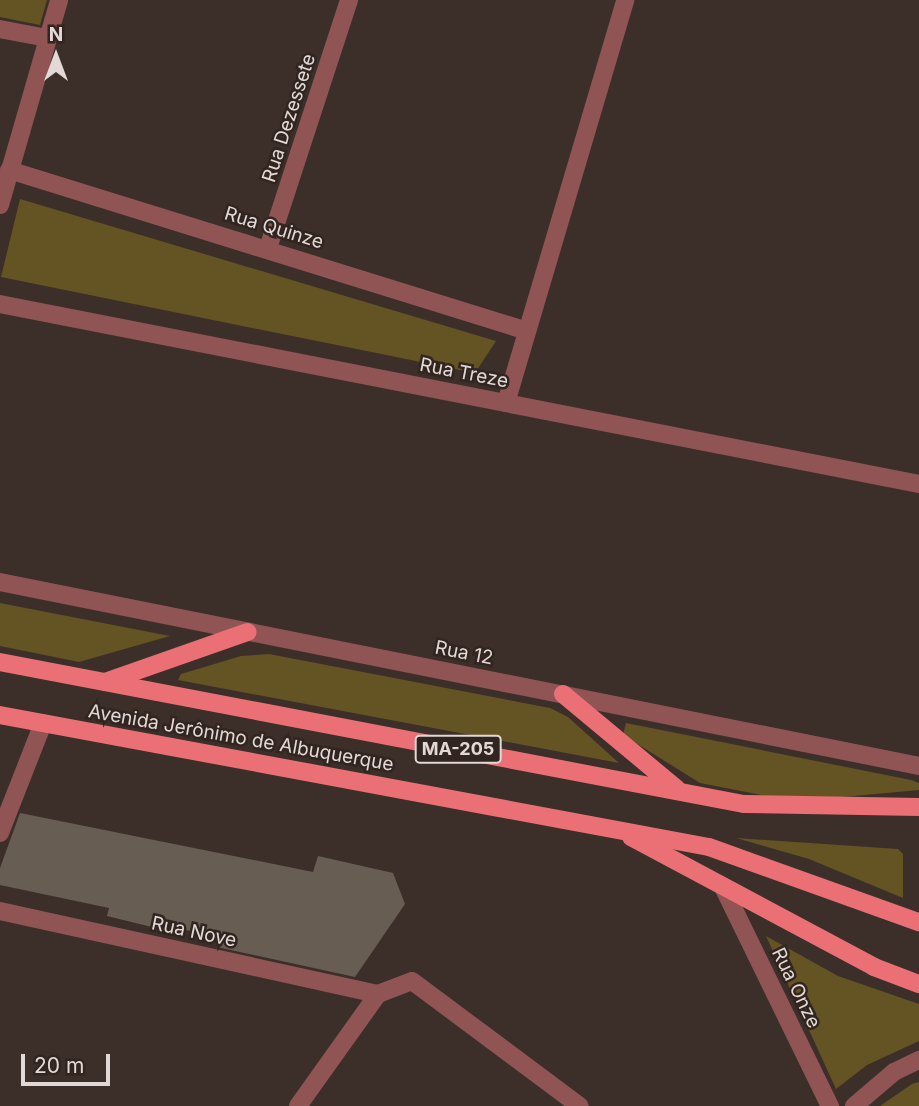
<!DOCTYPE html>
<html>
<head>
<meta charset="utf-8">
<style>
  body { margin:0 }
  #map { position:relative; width:919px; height:1106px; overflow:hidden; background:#3c2f2a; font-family:Inter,sans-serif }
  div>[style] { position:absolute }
  .green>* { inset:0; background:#645323 }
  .building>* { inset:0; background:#685d53 }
  .minor>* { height:18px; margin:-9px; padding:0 9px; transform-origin:9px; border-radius:9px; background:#905455 }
  .major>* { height:18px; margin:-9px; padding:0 9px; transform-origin:9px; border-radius:9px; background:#ea7075 }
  span { translate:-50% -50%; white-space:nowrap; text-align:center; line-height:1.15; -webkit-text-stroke:5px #322520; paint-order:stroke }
  .shield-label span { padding:2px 5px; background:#322520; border:2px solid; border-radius:5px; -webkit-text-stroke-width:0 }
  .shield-label { font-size:18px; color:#e2d9d6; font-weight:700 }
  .street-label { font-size:19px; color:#e2d9d6 }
  .north { position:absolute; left:21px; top:21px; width:70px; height:70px; -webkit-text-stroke:5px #322520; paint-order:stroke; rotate:0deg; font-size:19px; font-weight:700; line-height:28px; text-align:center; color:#e2d9d6 }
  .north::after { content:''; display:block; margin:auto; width:24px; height:32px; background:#e2d9d6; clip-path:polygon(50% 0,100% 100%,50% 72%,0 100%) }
  .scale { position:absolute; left:21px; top:1054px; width:89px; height:32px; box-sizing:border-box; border:4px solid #e2d9d6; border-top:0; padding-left:9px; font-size:21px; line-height:24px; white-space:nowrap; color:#e2d9d6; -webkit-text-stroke:5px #322520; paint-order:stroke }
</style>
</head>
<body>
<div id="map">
  <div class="green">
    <i style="clip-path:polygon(0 0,47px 0,40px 25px,0 17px)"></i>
    <i style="clip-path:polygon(20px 199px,496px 341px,475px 373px,1px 277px)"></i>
    <i style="clip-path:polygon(0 603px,170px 636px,79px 662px,0 646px)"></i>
    <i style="clip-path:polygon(269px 654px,550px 708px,568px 717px,619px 763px,178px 680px,181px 674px,241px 656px)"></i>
    <i style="clip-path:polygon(626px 723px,911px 780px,919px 783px,919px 790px,822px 799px,771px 797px,700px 783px,623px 735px)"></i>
    <i style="clip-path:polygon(736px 838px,898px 849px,903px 854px,903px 898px,809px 859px)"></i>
    <i style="clip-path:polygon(766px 936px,838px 976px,919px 1004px,919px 1041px,867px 1065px,836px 1089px)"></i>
    <i style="clip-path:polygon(919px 1082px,919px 1106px,880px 1106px,912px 1084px)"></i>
  </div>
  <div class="building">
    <i style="clip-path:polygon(20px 813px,313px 872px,318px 856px,393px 873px,405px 904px,355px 977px,217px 947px,219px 937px,157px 924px,156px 928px,107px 916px,109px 908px,0 885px,0 868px)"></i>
  </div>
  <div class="minor">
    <i style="left:0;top:29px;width:48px;rotate:10.8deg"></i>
    <i style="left:9px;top:170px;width:539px;rotate:17.26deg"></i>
    <i style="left:0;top:205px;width:213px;rotate:-73.9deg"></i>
    <i style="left:268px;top:248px;width:261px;rotate:-71.9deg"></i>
    <i style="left:0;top:304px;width:936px;rotate:11.08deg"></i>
    <i style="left:506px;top:403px;width:420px;rotate:-73.5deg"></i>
    <i style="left:0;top:582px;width:937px;rotate:11.32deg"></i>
    <i style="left:0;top:833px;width:118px;rotate:-68.6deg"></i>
    <i style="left:724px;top:889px;width:242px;rotate:64deg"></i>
    <i style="left:0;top:911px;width:387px;rotate:12.4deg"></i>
    <i style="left:298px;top:1106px;width:138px;rotate:-54.5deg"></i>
    <i style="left:378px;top:994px;width:36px;rotate:-21deg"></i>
    <i style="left:412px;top:981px;width:209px;rotate:36.7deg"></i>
    <i style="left:854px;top:1106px;width:52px;rotate:-40.4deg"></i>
    <i style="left:894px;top:1072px;width:28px;rotate:-26deg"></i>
  </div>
  <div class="major">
    <i style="left:0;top:662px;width:757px;rotate:10.81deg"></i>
    <i style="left:744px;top:804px;width:175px;rotate:1deg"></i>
    <i style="left:105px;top:682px;width:151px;rotate:-19.3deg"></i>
    <i style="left:563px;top:694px;width:148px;rotate:39.8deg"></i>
    <i style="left:0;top:715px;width:721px;rotate:10.55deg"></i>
    <i style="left:709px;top:847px;width:223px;rotate:19.7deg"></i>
    <i style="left:631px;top:837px;width:276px;rotate:28.1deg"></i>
    <i style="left:874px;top:967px;width:48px;rotate:20.7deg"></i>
  </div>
  <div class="shield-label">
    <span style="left:458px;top:749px">MA-205</span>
  </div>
  <div class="street-label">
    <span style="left:289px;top:118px;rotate:-72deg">Rua Dezessete</span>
    <span style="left:274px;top:228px;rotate:17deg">Rua Quinze</span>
    <span style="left:464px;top:373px;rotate:11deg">Rua Treze</span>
    <span style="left:464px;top:653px;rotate:11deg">Rua 12</span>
    <span style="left:241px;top:738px;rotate:10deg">Avenida Jerônimo de Albuquerque</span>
    <span style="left:194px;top:932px;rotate:12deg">Rua Nove</span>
    <span style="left:796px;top:988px;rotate:64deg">Rua Onze</span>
  </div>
  <div class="north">N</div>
  <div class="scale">20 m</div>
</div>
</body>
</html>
